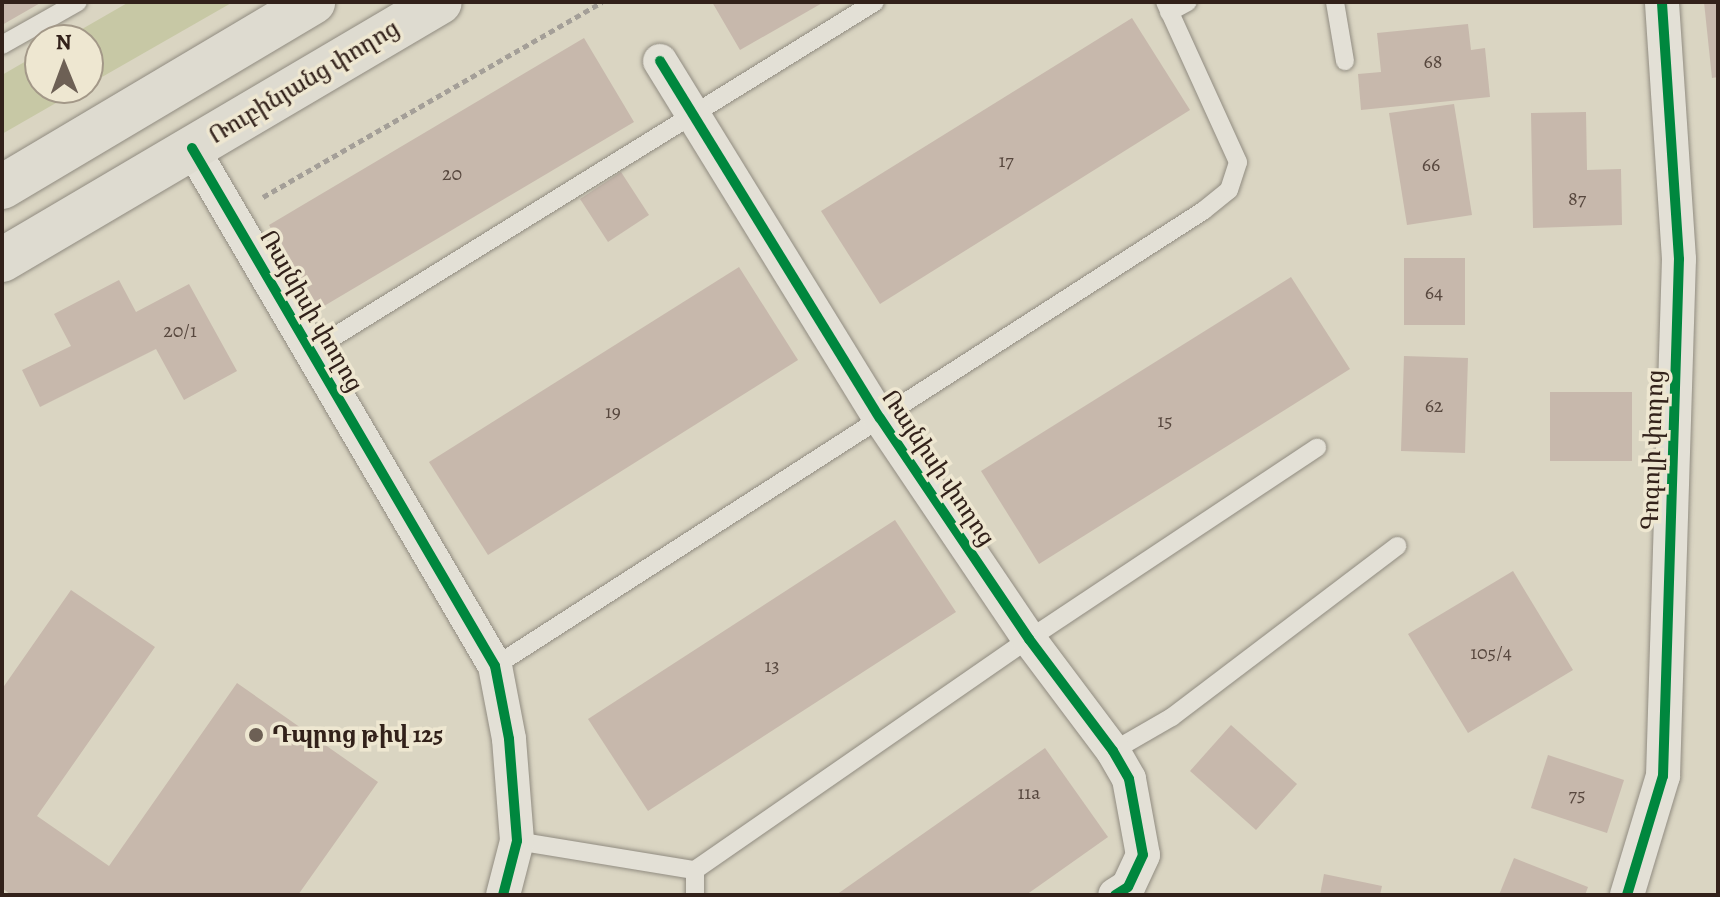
<!DOCTYPE html>
<html>
<head>
<meta charset="utf-8">
<style>
  body { margin:0 }
  #map { position:relative; width:1720px; height:897px; overflow:hidden; background:#dad5c2; font-family:Alegreya,"Noto Serif Armenian",serif }
  div>[style] { position:absolute }
  .green>* { inset:0; background:#c7c8a5 }
  .building>* { inset:0; background:#c7b8ac }
  .path>* { height:5px; margin-top:-2.5px; transform-origin:0; background:repeating-linear-gradient(90deg,#a49f98 0 6px,transparent 0 10px) }
  .roads { filter:drop-shadow(0 0 2px #918c81) drop-shadow(0 0 2px #918c81) }
  .lane>* { height:18px; margin:-9px; padding:0 9px; transform-origin:9px; border-radius:9px; background:#e3e0d6 }
  .street>* { height:34px; margin:-17px; padding:0 17px; transform-origin:17px; border-radius:17px; background:#e3e0d6 }
  .primary>* { height:44px; margin:-22px; padding:0 22px; transform-origin:22px; border-radius:22px; background:#dedbd0 }
  .cycleway>* { height:10px; margin:-5px; padding:0 5px; transform-origin:5px; border-radius:5px; background:#00873e }
  .dots>* { width:22px; height:22px; translate:-50% -50%; box-sizing:border-box; border:4px solid #eee7d1; border-radius:50% }
  span { translate:-50% -50%; white-space:nowrap; text-align:center; line-height:1.15; -webkit-text-stroke:7px #eee7d1; paint-order:stroke }
  .number-label { font-size:20px; color:#57473e }
  .number-label span { -webkit-text-stroke-width:0 }
  .street-label { font-size:24px; color:#32211a }
  .poi-label { font-size:24px; color:#32211a; font-weight:700 }
  .left { translate:0 -50%; text-align:left }
  .frame { position:absolute; inset:0; border:4px solid #32211a; pointer-events:none }
  .north { position:absolute; left:24px; top:24px; width:80px; height:80px; box-sizing:border-box; background:#eee7d1; border:2px solid #a39888; border-radius:50%; rotate:359deg; font-size:22px; font-weight:700; line-height:32px; text-align:center; color:#32211a }
  .north::after { content:''; display:block; margin:auto; width:28px; height:36px; background:#6d6055; clip-path:polygon(50% 0,100% 100%,50% 72%,0 100%) }
</style>
</head>
<body>
<div id="map">
  <div class="green">
    <i style="clip-path:polygon(129px 2px,233px 2px,88px 85px,88px 40px,63px 40px)"></i>
    <i style="clip-path:polygon(40px 53px,40px 88px,82px 88px,2px 134px,2px 75px)"></i>
  </div>
  <div class="building">
    <i style="clip-path:polygon(2px 2px,42px 2px,2px 25px)"></i>
    <i style="clip-path:polygon(712px 2px,824px 2px,740px 50px)"></i>
    <i style="clip-path:polygon(1704px 2px,1718px 2px,1718px 77px,1712px 78px)"></i>
    <i style="clip-path:polygon(1132px 18px,1190px 110px,880px 304px,821px 211px)"></i>
    <i style="clip-path:polygon(1468px 24px,1471px 50px,1485px 48px,1490px 97px,1361px 110px,1358px 74px,1381px 72px,1377px 33px)"></i>
    <i style="clip-path:polygon(584px 38px,634px 122px,319px 309px,269px 225px)"></i>
    <i style="clip-path:polygon(1454px 104px,1472px 215px,1407px 225px,1389px 113px)"></i>
    <i style="clip-path:polygon(1586px 112px,1587px 170px,1621px 169px,1622px 225px,1533px 228px,1531px 113px)"></i>
    <i style="clip-path:polygon(621px 172px,649px 215px,608px 242px,580px 199px)"></i>
    <i style="clip-path:polygon(1404px 258px,1465px 258px,1465px 325px,1404px 325px)"></i>
    <i style="clip-path:polygon(739px 267px,798px 360px,488px 555px,429px 462px)"></i>
    <i style="clip-path:polygon(1291px 277px,1350px 369px,1039px 564px,981px 471px)"></i>
    <i style="clip-path:polygon(119px 280px,136px 312px,189px 284px,237px 371px,184px 400px,156px 349px,40px 407px,22px 370px,71px 346px,54px 314px)"></i>
    <i style="clip-path:polygon(1404px 356px,1468px 358px,1465px 453px,1401px 451px)"></i>
    <i style="clip-path:polygon(1550px 392px,1632px 392px,1632px 461px,1550px 461px)"></i>
    <i style="clip-path:polygon(895px 520px,956px 612px,648px 811px,588px 719px)"></i>
    <i style="clip-path:polygon(1513px 571px,1573px 670px,1468px 733px,1408px 634px)"></i>
    <i style="clip-path:polygon(71px 590px,155px 647px,37px 816px,109px 866px,237px 683px,378px 782px,298px 895px,11px 895px,2px 888px,2px 689px)"></i>
    <i style="clip-path:polygon(1231px 725px,1297px 784px,1256px 830px,1190px 771px)"></i>
    <i style="clip-path:polygon(1045px 748px,1108px 837px,1026px 895px,836px 895px)"></i>
    <i style="clip-path:polygon(1548px 755px,1624px 780px,1607px 833px,1531px 808px)"></i>
    <i style="clip-path:polygon(1514px 858px,1588px 887px,1585px 895px,1499px 895px)"></i>
    <i style="clip-path:polygon(1324px 874px,1382px 886px,1380px 895px,1320px 895px)"></i>
  </div>
  <div class="path">
    <i style="left:263px;top:197px;width:391px;rotate:-29.9deg"></i>
  </div>
  <div class="roads">
    <div class="lane">
      <i style="left:1335px;top:2px;width:60px;rotate:80.4deg"></i>
      <i style="left:1169px;top:12px;width:21px;rotate:-28deg"></i>
      <i style="left:2px;top:45px;width:87px;rotate:-29.5deg"></i>
      <i style="left:311px;top:351px;width:663px;rotate:-31.75deg"></i>
      <i style="left:495px;top:666px;width:842px;rotate:-32.73deg"></i>
      <i style="left:1203px;top:211px;width:33px;rotate:-39deg"></i>
      <i style="left:1229px;top:190px;width:29px;rotate:-72deg"></i>
      <i style="left:1238px;top:162px;width:176px;rotate:-114.5deg"></i>
      <i style="left:1113px;top:751px;width:68px;rotate:-30deg"></i>
      <i style="left:1172px;top:717px;width:283px;rotate:-37.2deg"></i>
      <i style="left:517px;top:841px;width:180px;rotate:9.3deg"></i>
      <i style="left:695px;top:870px;width:406px;rotate:-34.7deg"></i>
      <i style="left:1029px;top:639px;width:346px;rotate:-33.6deg"></i>
      <i style="left:695px;top:870px;width:25px;rotate:90deg"></i>
    </div>
    <div class="street">
      <i style="left:660px;top:61px;width:419px;rotate:58.4deg"></i>
      <i style="left:880px;top:418px;width:267px;rotate:56deg"></i>
      <i style="left:1029px;top:639px;width:140px;rotate:53.1deg"></i>
      <i style="left:1113px;top:751px;width:32px;rotate:60deg"></i>
      <i style="left:1129px;top:779px;width:77px;rotate:79.6deg"></i>
      <i style="left:1143px;top:855px;width:35px;rotate:115deg"></i>
      <i style="left:1128px;top:887px;width:15px;rotate:148deg"></i>
      <i style="left:192px;top:148px;width:600px;rotate:59.67deg"></i>
      <i style="left:495px;top:666px;width:74px;rotate:79.1deg"></i>
      <i style="left:509px;top:739px;width:102px;rotate:85.5deg"></i>
      <i style="left:517px;top:841px;width:56px;rotate:104.5deg"></i>
      <i style="left:1627px;top:895px;width:124px;rotate:-73.2deg"></i>
      <i style="left:1663px;top:776px;width:517px;rotate:-88.23deg"></i>
      <i style="left:1679px;top:259px;width:258px;rotate:-93.8deg"></i>
    </div>
    <div class="primary">
      <i style="left:2px;top:187px;width:362px;rotate:-30.7deg"></i>
      <i style="left:2px;top:260px;width:508px;rotate:-30.5deg"></i>
    </div>
  </div>
  <div class="cycleway">
    <i style="left:660px;top:61px;width:419px;rotate:58.4deg"></i>
    <i style="left:880px;top:418px;width:267px;rotate:56deg"></i>
    <i style="left:1029px;top:639px;width:140px;rotate:53.1deg"></i>
    <i style="left:1113px;top:751px;width:32px;rotate:60deg"></i>
    <i style="left:1129px;top:779px;width:77px;rotate:79.6deg"></i>
    <i style="left:1143px;top:855px;width:35px;rotate:115deg"></i>
    <i style="left:1128px;top:887px;width:15px;rotate:148deg"></i>
    <i style="left:192px;top:148px;width:600px;rotate:59.67deg"></i>
    <i style="left:495px;top:666px;width:74px;rotate:79.1deg"></i>
    <i style="left:509px;top:739px;width:102px;rotate:85.5deg"></i>
    <i style="left:517px;top:841px;width:56px;rotate:104.5deg"></i>
    <i style="left:1627px;top:895px;width:124px;rotate:-73.2deg"></i>
    <i style="left:1663px;top:776px;width:517px;rotate:-88.23deg"></i>
    <i style="left:1679px;top:259px;width:258px;rotate:-93.8deg"></i>
  </div>
  <div class="dots">
    <i style="left:256px;top:735px;background:#6d6055"></i>
  </div>
  <div class="number-label">
    <span style="left:1433px;top:61px">68</span>
    <span style="left:1006px;top:160px">17</span>
    <span style="left:1431px;top:164px">66</span>
    <span style="left:452px;top:173px">20</span>
    <span style="left:1577px;top:198px">87</span>
    <span style="left:1434px;top:292px">64</span>
    <span style="left:180px;top:330px">20/1</span>
    <span style="left:1434px;top:405px">62</span>
    <span style="left:613px;top:411px">19</span>
    <span style="left:1165px;top:420px">15</span>
    <span style="left:1491px;top:652px">105/4</span>
    <span style="left:772px;top:665px">13</span>
    <span style="left:1029px;top:792px">11a</span>
    <span style="left:1577px;top:794px">75</span>
  </div>
  <div class="street-label">
    <span style="left:304px;top:82px;rotate:-31deg">Ռուբինյանց փողոց</span>
    <span style="left:311px;top:311px;rotate:60deg">Ռայնիսի փողոց</span>
    <span style="left:1653px;top:450px;rotate:-88deg">Գոգոլի փողոց</span>
    <span style="left:938px;top:468px;rotate:56deg">Ռայնիսի փողոց</span>
  </div>
  <div class="poi-label">
    <span class="left" style="left:272px;top:735px">Դպրոց թիվ 125</span>
  </div>
  <div class="frame"></div>
  <div class="north">N</div>
</div>
</body>
</html>
